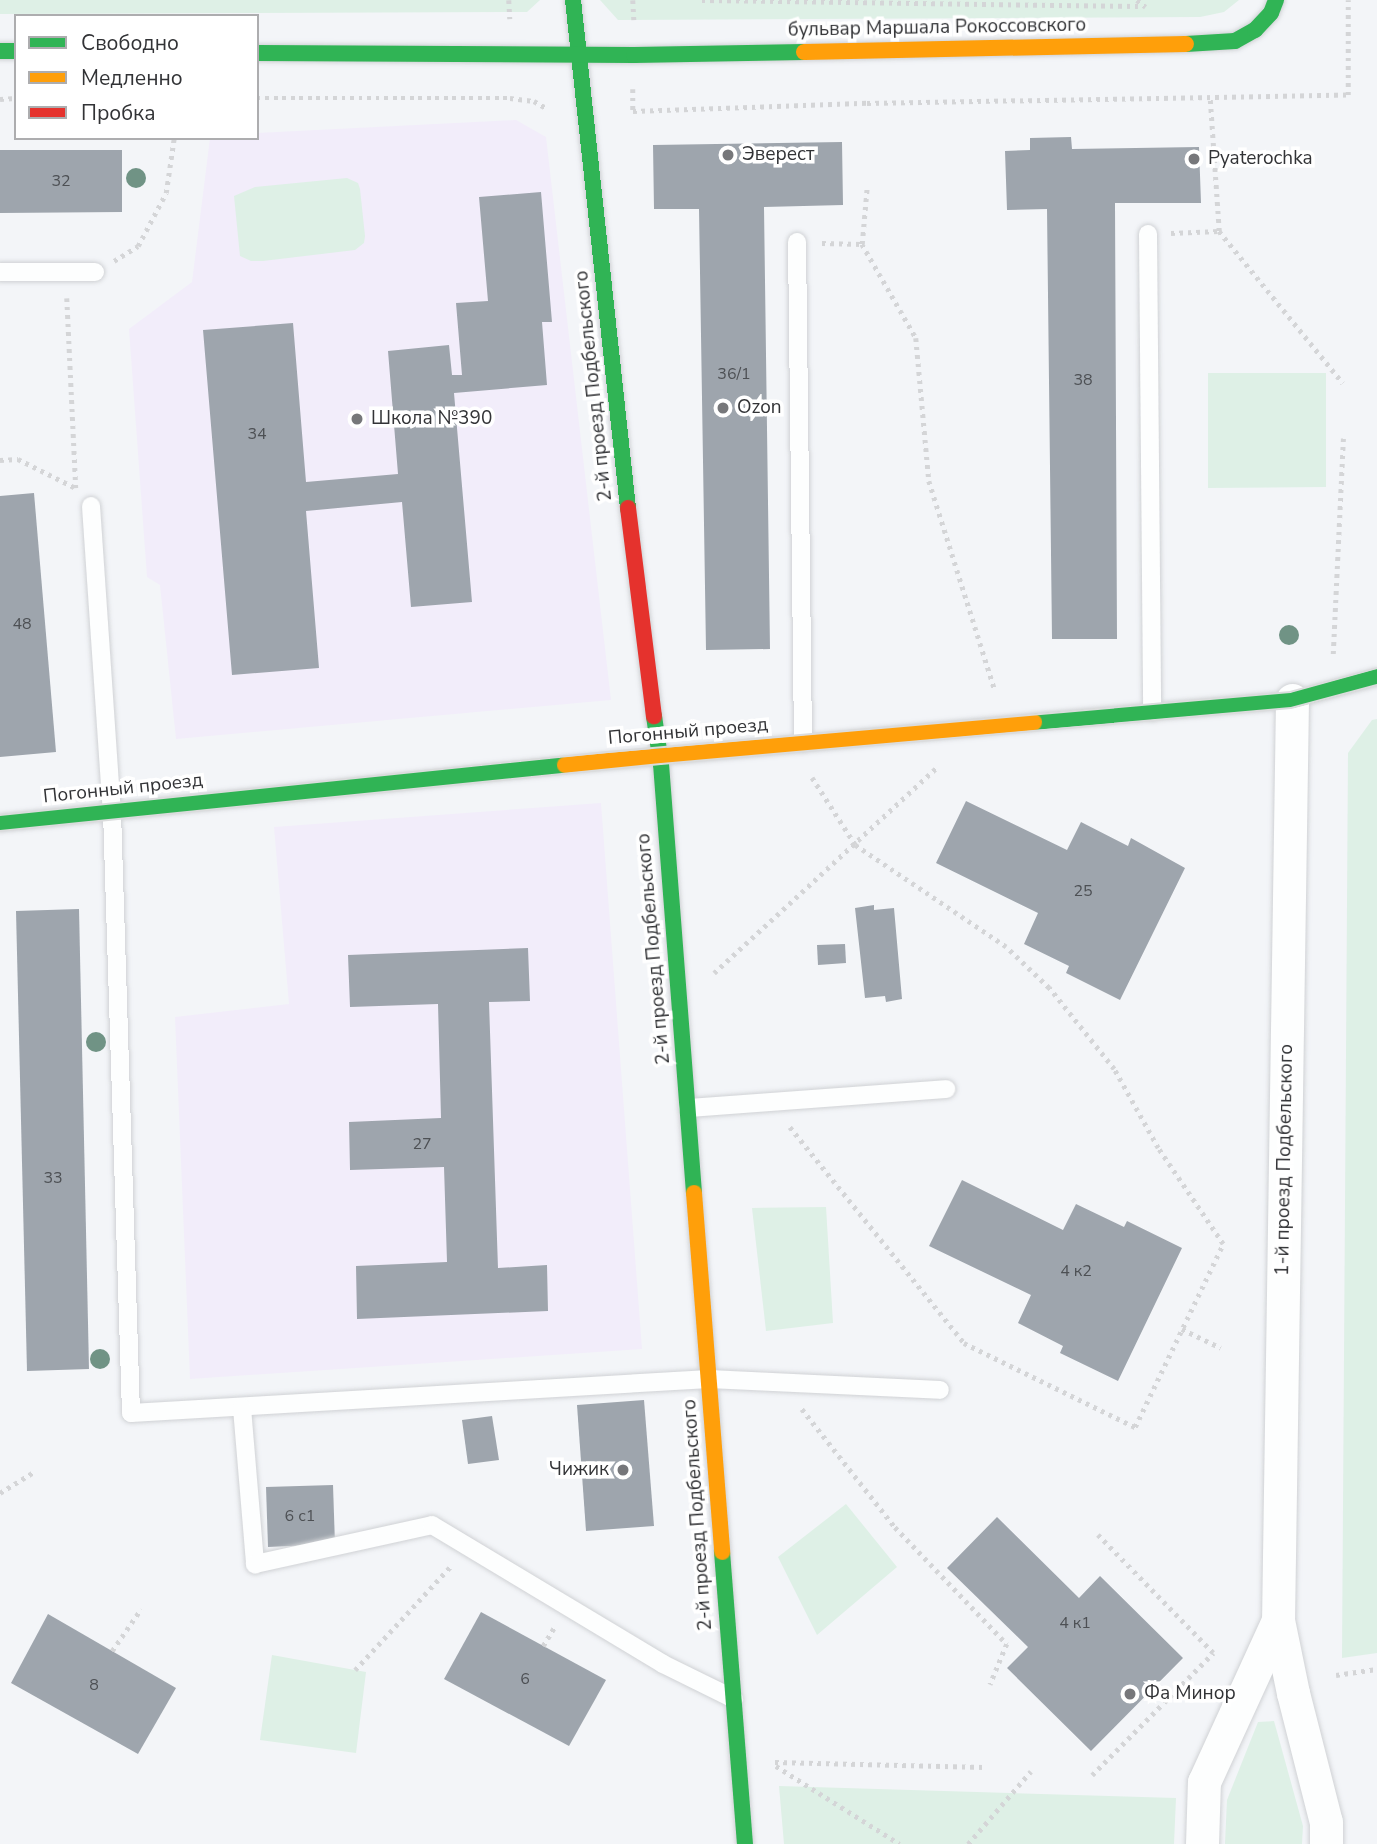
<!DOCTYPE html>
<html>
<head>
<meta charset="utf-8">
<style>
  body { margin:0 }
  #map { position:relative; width:1377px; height:1844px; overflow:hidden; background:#f3f5f8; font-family:"Nunito Sans",sans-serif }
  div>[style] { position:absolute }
  .education>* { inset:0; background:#f2edfa }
  .green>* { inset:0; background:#def0e6 }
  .building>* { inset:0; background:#9ea5ad }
  .path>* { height:4.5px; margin-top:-2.25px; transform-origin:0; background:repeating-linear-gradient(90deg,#d4d5d7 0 3.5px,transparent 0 8.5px) }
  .roads { filter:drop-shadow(0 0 2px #d0d2d5) drop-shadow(0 0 2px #d0d2d5) }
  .lane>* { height:18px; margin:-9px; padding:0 9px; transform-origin:9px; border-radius:9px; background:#fdfefe }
  .street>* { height:33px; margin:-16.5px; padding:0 16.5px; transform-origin:16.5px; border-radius:16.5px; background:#fdfefe }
  .fast>* { height:16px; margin:-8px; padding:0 8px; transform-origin:8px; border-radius:8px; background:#30b455 }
  .slow>* { height:16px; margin:-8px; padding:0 8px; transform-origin:8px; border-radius:8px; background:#ff9f0a }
  .jam>* { height:16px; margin:-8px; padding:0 8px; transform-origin:8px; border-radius:8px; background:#e5322d }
  .tram>* { height:2px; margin:-1px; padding:0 1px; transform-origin:1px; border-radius:1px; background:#dbdcdd }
  .trees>* { width:20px; height:20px; margin:-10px; border-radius:50%; background:#709385 }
  .dots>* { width:19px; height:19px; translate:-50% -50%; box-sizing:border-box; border:4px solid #fff; border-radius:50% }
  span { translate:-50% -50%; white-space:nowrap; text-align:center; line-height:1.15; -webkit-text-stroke:7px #fff; paint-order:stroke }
  .number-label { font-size:16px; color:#4d5054 }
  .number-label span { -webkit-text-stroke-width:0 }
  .street-label { font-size:19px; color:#323336 }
  .poi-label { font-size:19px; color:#323336 }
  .left { translate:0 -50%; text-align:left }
  .right { translate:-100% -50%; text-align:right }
  .legend { position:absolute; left:14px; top:14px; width:245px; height:126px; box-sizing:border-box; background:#fff; border:2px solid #adadaf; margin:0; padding:9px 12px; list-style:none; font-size:21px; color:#323336 }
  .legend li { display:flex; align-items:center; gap:14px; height:35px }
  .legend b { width:35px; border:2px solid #adadaf }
</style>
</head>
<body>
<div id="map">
  <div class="education">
    <i style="clip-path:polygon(516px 120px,546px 137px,611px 700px,176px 739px,160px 585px,147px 577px,129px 329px,192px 282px,210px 138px,257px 138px,257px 133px)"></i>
    <i style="clip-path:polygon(601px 803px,642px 1349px,190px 1379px,175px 1017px,289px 1004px,274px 827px)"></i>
  </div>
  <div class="green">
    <i style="clip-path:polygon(0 0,540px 0,527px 12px,0 14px)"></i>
    <i style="clip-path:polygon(600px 0,1239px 0,1224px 12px,1200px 17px,618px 20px)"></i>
    <i style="clip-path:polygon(347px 178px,358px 183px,360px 189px,365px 236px,364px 243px,355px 250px,263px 261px,251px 261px,240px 256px,234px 196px,255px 187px)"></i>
    <i style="clip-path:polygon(1208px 373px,1326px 373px,1326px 487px,1208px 488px)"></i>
    <i style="clip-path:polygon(1377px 719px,1377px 1653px,1342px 1658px,1348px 753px,1372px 720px)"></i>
    <i style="clip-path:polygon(826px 1207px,833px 1323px,766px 1331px,752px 1208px)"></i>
    <i style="clip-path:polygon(846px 1504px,897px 1567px,817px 1635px,778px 1557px)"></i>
    <i style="clip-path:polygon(272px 1655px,366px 1672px,356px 1753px,260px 1740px)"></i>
    <i style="clip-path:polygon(1274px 1721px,1303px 1826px,1302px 1844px,1225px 1844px,1227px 1800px,1258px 1722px)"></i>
    <i style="clip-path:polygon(779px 1786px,1176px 1798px,1174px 1844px,784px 1844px)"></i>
  </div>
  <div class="building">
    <i style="clip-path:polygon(1071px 137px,1072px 149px,1199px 147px,1201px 203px,1115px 203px,1117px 639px,1052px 639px,1047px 209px,1007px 210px,1005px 151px,1030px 150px,1030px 138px)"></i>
    <i style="clip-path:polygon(842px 142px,843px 205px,764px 207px,770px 649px,706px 650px,699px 209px,654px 209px,653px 145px)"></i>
    <i style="clip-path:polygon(0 150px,122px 150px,122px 212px,0 213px)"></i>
    <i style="clip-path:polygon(541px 192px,552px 322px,542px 322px,547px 385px,454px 393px,472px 602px,411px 607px,402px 502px,306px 511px,319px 668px,232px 675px,203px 330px,293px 323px,306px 482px,398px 474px,388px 351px,449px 345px,452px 375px,462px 375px,456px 303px,488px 301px,479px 197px)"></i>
    <i style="clip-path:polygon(34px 493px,56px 752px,0 757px,0 496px)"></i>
    <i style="clip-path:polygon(966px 801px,1067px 850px,1081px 822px,1128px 846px,1131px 838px,1185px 868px,1120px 1000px,1066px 973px,1069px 966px,1024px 944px,1038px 913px,936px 863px)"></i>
    <i style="clip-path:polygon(874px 905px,874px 910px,894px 908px,902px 999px,886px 1002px,885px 996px,865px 998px,855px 908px)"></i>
    <i style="clip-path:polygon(79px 909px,89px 1369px,27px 1371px,16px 911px)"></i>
    <i style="clip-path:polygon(845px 944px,846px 963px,818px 965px,817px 945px)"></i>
    <i style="clip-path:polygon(528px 948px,530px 1001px,489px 1002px,498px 1268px,547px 1265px,548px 1311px,357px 1319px,356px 1266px,447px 1262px,444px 1167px,350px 1170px,349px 1122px,441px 1118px,438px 1004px,350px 1007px,348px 955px)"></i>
    <i style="clip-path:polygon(962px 1180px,1063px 1230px,1076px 1204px,1124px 1227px,1127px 1221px,1182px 1248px,1118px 1381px,1060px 1353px,1063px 1346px,1018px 1323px,1031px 1295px,929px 1246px)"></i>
    <i style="clip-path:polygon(644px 1400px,654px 1526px,586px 1531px,577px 1405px)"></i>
    <i style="clip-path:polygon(492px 1416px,499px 1460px,468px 1464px,462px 1420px)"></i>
    <i style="clip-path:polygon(333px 1485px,335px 1544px,268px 1547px,266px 1487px)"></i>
    <i style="clip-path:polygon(997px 1517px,1079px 1598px,1100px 1576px,1183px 1658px,1091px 1751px,1007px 1668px,1028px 1647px,947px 1568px)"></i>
    <i style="clip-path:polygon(481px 1612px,606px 1680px,569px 1746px,444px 1679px)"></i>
    <i style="clip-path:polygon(48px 1614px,176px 1688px,138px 1754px,11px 1683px)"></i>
  </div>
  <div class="path">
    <i style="left:509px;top:0;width:19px;rotate:87deg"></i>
    <i style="left:633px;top:0;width:20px;rotate:87deg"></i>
    <i style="left:702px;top:0;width:436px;rotate:0.8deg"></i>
    <i style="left:1137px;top:0;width:11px;rotate:38deg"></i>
    <i style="left:633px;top:89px;width:22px;rotate:90deg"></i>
    <i style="left:633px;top:111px;width:234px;rotate:-2deg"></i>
    <i style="left:867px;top:103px;width:481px;rotate:-1deg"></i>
    <i style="left:1348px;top:95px;width:95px;rotate:-90deg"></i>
    <i style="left:257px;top:98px;width:253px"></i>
    <i style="left:510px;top:98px;width:24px;rotate:7deg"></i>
    <i style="left:534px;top:101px;width:16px;rotate:30deg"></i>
    <i style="left:0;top:99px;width:16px;rotate:-4deg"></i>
    <i style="left:1219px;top:231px;width:196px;rotate:50.8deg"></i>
    <i style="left:1171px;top:233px;width:48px;rotate:-2.4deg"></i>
    <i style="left:1219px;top:231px;width:133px;rotate:-93.9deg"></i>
    <i style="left:822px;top:243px;width:40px;rotate:1.4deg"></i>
    <i style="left:862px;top:244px;width:108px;rotate:60.1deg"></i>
    <i style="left:916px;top:338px;width:144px;rotate:84.8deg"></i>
    <i style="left:929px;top:481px;width:219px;rotate:72.5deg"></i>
    <i style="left:862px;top:244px;width:57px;rotate:-85deg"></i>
    <i style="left:114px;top:261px;width:28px;rotate:-32deg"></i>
    <i style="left:138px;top:246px;width:60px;rotate:-62.2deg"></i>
    <i style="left:166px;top:193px;width:56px;rotate:-81.7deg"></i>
    <i style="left:67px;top:298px;width:190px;rotate:87.3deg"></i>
    <i style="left:0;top:460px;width:18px;rotate:-3deg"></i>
    <i style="left:18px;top:459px;width:63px;rotate:26.6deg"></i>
    <i style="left:1333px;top:654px;width:216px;rotate:-87.3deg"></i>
    <i style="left:714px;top:973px;width:302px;rotate:-42.7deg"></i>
    <i style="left:790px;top:1127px;width:277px;rotate:51.1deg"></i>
    <i style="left:964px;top:1343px;width:191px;rotate:26.2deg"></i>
    <i style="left:1135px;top:1427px;width:203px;rotate:-64.3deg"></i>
    <i style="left:1223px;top:1244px;width:116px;rotate:-124.1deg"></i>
    <i style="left:1158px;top:1148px;width:90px;rotate:-119.1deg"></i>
    <i style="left:1114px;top:1069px;width:104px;rotate:-128.7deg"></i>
    <i style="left:1049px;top:988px;width:59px;rotate:-136.4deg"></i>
    <i style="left:1006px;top:947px;width:182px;rotate:-146deg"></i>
    <i style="left:855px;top:845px;width:80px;rotate:-122.7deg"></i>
    <i style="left:1182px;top:1329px;width:43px;rotate:26deg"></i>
    <i style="left:802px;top:1409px;width:150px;rotate:51.8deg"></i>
    <i style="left:895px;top:1527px;width:162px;rotate:46.3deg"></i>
    <i style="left:1007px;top:1644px;width:44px;rotate:112.5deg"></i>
    <i style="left:0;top:1493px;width:39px;rotate:-32deg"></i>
    <i style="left:543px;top:1646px;width:21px;rotate:-59deg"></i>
    <i style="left:112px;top:1651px;width:51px;rotate:-55.4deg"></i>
    <i style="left:355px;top:1670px;width:142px;rotate:-47.3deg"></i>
    <i style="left:1336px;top:1675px;width:41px;rotate:-8.3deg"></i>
    <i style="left:775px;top:1762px;width:209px;rotate:1.4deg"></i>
    <i style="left:776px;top:1766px;width:146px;rotate:32.2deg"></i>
    <i style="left:1092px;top:1775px;width:172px;rotate:-45.2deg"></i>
    <i style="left:1213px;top:1653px;width:165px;rotate:-134.3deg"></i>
    <i style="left:968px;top:1844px;width:96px;rotate:-49.2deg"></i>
  </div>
  <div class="roads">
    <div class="lane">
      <i style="left:1148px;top:234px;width:478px;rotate:89.5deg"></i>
      <i style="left:797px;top:242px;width:501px;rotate:89.31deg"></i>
      <i style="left:0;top:272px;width:95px"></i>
      <i style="left:91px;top:506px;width:307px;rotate:86.1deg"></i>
      <i style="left:112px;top:812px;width:601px;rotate:88.19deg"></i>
      <i style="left:131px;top:1413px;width:579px;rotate:-3.37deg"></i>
      <i style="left:709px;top:1379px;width:231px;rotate:2.7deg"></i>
      <i style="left:688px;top:1108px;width:259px;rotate:-4.2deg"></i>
      <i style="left:242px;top:1408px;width:157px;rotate:85.2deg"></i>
      <i style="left:255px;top:1564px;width:181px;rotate:-12.4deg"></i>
      <i style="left:432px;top:1525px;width:270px;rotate:31deg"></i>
      <i style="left:663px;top:1664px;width:79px;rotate:26.2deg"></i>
    </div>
    <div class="street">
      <i style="left:1292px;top:700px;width:920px;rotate:90.87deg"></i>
      <i style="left:1278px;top:1620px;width:75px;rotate:78.4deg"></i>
      <i style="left:1293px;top:1693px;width:133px;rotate:75.7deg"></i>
      <i style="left:1326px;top:1822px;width:22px;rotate:90deg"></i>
      <i style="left:1202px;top:1844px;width:62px;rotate:-88.2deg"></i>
      <i style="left:1204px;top:1782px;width:178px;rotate:-65.4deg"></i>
    </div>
    <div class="fast">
      <i style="left:573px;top:0;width:511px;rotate:83.82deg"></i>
      <i style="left:1186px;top:44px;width:49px;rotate:-3.5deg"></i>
      <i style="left:1235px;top:41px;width:23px;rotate:-29deg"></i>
      <i style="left:1255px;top:30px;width:23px;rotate:-47deg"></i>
      <i style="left:1271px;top:13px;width:14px;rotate:-69deg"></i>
      <i style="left:0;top:51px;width:16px"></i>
      <i style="left:257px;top:53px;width:377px;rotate:0.3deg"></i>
      <i style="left:634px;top:55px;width:170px;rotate:-1deg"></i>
      <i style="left:654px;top:716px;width:49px;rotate:81.7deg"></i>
      <i style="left:661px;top:764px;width:430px;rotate:85.6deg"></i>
      <i style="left:1034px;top:722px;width:259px;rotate:-4.9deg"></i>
      <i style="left:1292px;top:700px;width:88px;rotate:-15.1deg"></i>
      <i style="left:0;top:823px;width:568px;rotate:-5.86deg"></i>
      <i style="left:722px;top:1552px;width:293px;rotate:85.5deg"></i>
    </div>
    <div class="slow">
      <i style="left:804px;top:52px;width:382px;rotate:-1.2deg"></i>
      <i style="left:565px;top:765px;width:471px;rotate:-5.2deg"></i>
      <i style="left:694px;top:1193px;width:360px;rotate:85.5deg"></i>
    </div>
    <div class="jam">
      <i style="left:628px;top:508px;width:210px;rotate:82.9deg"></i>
    </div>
  </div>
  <div class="tram">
    <i style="left:0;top:815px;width:610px;rotate:-5.93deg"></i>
    <i style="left:607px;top:752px;width:686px;rotate:-5.02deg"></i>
    <i style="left:1290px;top:692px;width:90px;rotate:-15.4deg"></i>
    <i style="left:0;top:831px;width:664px;rotate:-5.79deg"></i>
    <i style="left:661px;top:764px;width:632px;rotate:-5.08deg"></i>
    <i style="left:1291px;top:708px;width:89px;rotate:-15deg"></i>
  </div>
  <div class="trees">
    <i style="left:136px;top:178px"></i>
    <i style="left:1289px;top:635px"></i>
    <i style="left:96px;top:1042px"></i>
    <i style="left:100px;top:1359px"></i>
  </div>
  <div class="dots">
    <i style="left:728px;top:155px;background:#76777a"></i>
    <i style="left:1194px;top:159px;background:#76777a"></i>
    <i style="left:723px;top:408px;background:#76777a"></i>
    <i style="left:357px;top:419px;background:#76777a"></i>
    <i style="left:623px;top:1470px;background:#76777a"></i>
    <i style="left:1130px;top:1694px;background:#76777a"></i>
  </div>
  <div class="number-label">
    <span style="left:61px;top:181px">32</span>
    <span style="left:734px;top:374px">36/1</span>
    <span style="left:1083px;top:380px">38</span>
    <span style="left:257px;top:434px">34</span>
    <span style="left:22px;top:624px">48</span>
    <span style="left:1083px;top:891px">25</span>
    <span style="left:422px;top:1144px">27</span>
    <span style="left:53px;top:1178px">33</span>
    <span style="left:1076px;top:1271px">4 к2</span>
    <span style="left:300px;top:1516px">6 с1</span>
    <span style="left:1075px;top:1623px">4 к1</span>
    <span style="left:525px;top:1679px">6</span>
    <span style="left:94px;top:1685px">8</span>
  </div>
  <div class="street-label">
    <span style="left:937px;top:28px;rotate:-1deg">бульвар Маршала Рокоссовского</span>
    <span style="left:594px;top:386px;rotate:-96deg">2-й проезд Подбельского</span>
    <span style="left:688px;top:732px;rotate:-5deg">Погонный проезд</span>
    <span style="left:123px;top:789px;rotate:-6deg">Погонный проезд</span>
    <span style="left:654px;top:949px;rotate:-95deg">2-й проезд Подбельского</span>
    <span style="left:1285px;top:1160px;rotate:-89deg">1-й проезд Подбельского</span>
    <span style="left:698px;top:1515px;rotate:-94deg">2-й проезд Подбельского</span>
  </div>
  <div class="poi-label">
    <span class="left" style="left:742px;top:155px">Эверест</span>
    <span class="left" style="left:1208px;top:159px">Pyaterochka</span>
    <span class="left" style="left:737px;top:408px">Ozon</span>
    <span class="left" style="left:371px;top:419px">Школа №390</span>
    <span class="right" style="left:609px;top:1470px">Чижик</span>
    <span class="left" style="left:1144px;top:1694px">Фа Минор</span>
  </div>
  <ul class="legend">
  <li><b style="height:9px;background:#30b455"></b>Свободно</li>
  <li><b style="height:9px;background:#ff9f0a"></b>Медленно</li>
  <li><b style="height:9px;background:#e5322d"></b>Пробка</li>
  </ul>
</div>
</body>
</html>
